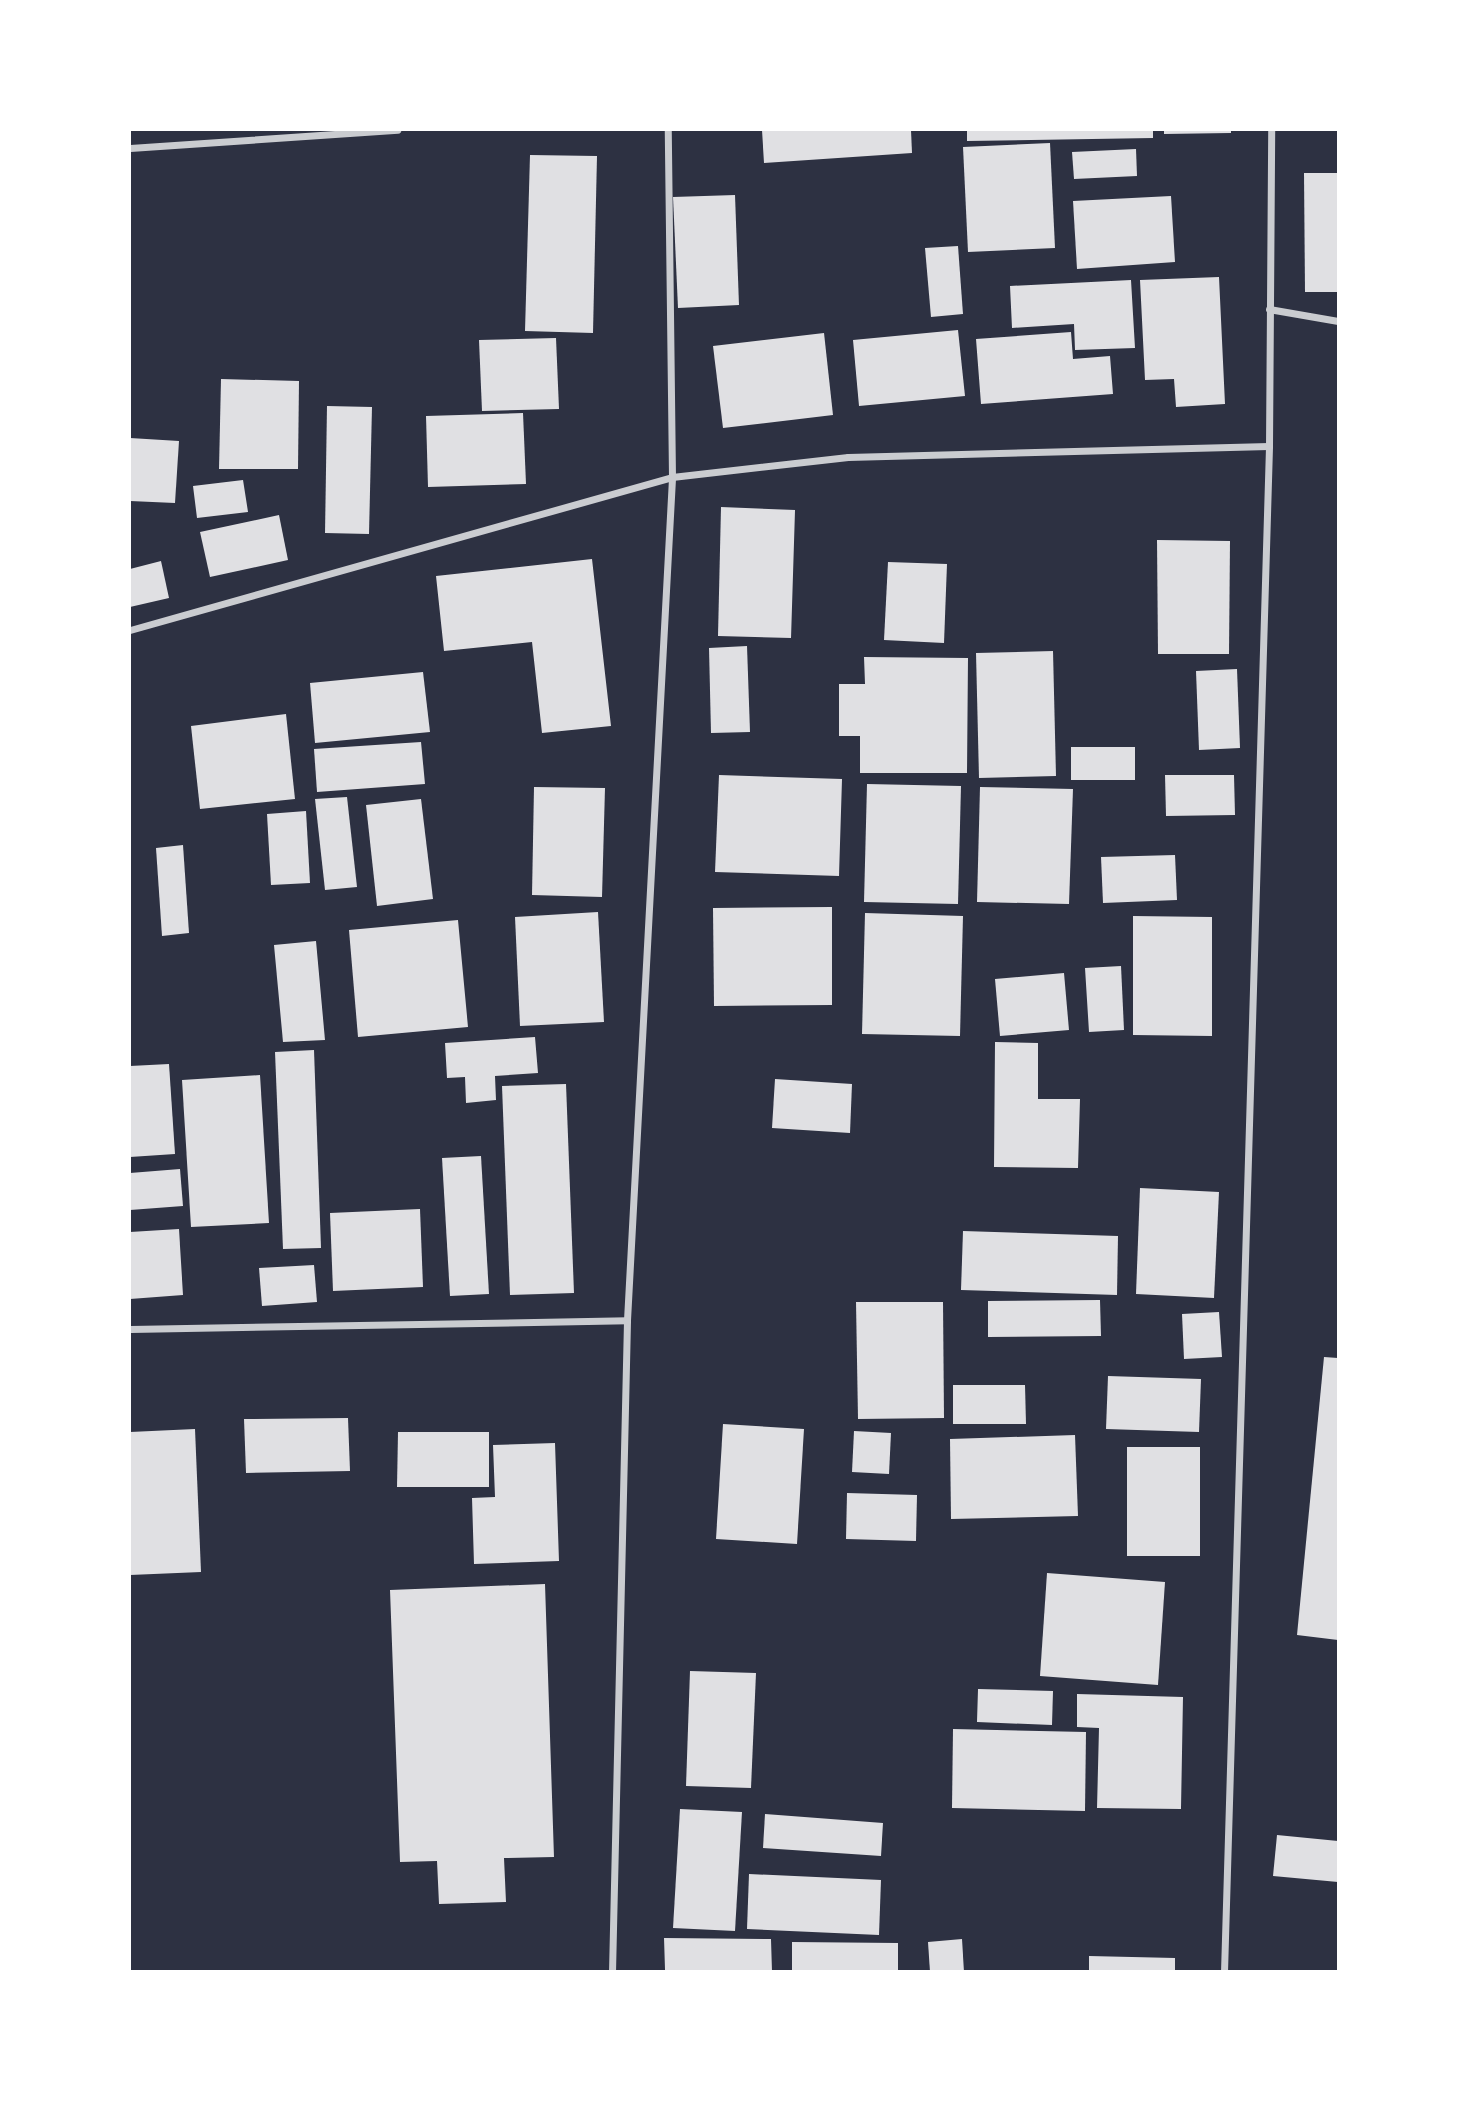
<!DOCTYPE html>
<html>
<head>
<meta charset="utf-8">
<style>
  body { margin:0 }
  #map { position:relative; width:1468px; height:2101px; overflow:hidden; background:#2d3142; font-family:"Zilla Slab",serif }
  div>[style] { position:absolute }
  .building>* { inset:0; background:#e0e0e3 }
  .minor>* { height:7px; margin:-3.5px; padding:0 3.5px; transform-origin:3.5px; border-radius:3.5px; background:#caccd0 }
  span { translate:-50% -50%; white-space:nowrap; text-align:center; line-height:1.15; -webkit-text-stroke:6px #fff; paint-order:stroke }
  .frame { position:absolute; inset:0; border:131px solid #fff; pointer-events:none }
</style>
</head>
<body>
<div id="map">
  <div class="building">
    <i style="clip-path:polygon(762px 130px,911px 130px,912px 153px,764px 163px)"></i>
    <i style="clip-path:polygon(967px 130px,1153px 130px,1153px 138px,967px 141px)"></i>
    <i style="clip-path:polygon(1164px 130px,1231px 130px,1231px 133px,1164px 134px)"></i>
    <i style="clip-path:polygon(1050px 143px,1055px 248px,968px 252px,963px 147px)"></i>
    <i style="clip-path:polygon(1136px 149px,1137px 176px,1074px 179px,1072px 152px)"></i>
    <i style="clip-path:polygon(530px 155px,597px 156px,593px 333px,525px 331px)"></i>
    <i style="clip-path:polygon(1304px 173px,1338px 173px,1338px 292px,1305px 292px)"></i>
    <i style="clip-path:polygon(735px 195px,739px 305px,678px 308px,673px 197px)"></i>
    <i style="clip-path:polygon(1171px 196px,1175px 262px,1077px 269px,1073px 201px)"></i>
    <i style="clip-path:polygon(958px 246px,963px 314px,931px 317px,925px 248px)"></i>
    <i style="clip-path:polygon(1219px 277px,1225px 404px,1176px 407px,1174px 379px,1145px 380px,1140px 280px)"></i>
    <i style="clip-path:polygon(1131px 280px,1135px 348px,1075px 350px,1074px 324px,1012px 328px,1010px 286px)"></i>
    <i style="clip-path:polygon(958px 330px,965px 396px,859px 406px,853px 340px)"></i>
    <i style="clip-path:polygon(1071px 332px,1073px 359px,1110px 356px,1113px 394px,981px 404px,976px 339px)"></i>
    <i style="clip-path:polygon(824px 333px,833px 415px,723px 428px,713px 346px)"></i>
    <i style="clip-path:polygon(556px 338px,559px 409px,482px 411px,479px 340px)"></i>
    <i style="clip-path:polygon(221px 379px,299px 381px,298px 469px,219px 469px)"></i>
    <i style="clip-path:polygon(327px 406px,372px 407px,369px 534px,325px 533px)"></i>
    <i style="clip-path:polygon(523px 413px,526px 484px,428px 487px,426px 416px)"></i>
    <i style="clip-path:polygon(130px 438px,179px 441px,175px 503px,130px 501px)"></i>
    <i style="clip-path:polygon(243px 480px,248px 512px,197px 518px,193px 486px)"></i>
    <i style="clip-path:polygon(721px 507px,795px 510px,791px 638px,718px 636px)"></i>
    <i style="clip-path:polygon(279px 515px,288px 560px,210px 577px,200px 532px)"></i>
    <i style="clip-path:polygon(1157px 540px,1230px 541px,1229px 654px,1158px 654px)"></i>
    <i style="clip-path:polygon(592px 559px,611px 726px,542px 733px,532px 642px,444px 651px,436px 576px)"></i>
    <i style="clip-path:polygon(161px 561px,169px 598px,130px 607px,130px 569px)"></i>
    <i style="clip-path:polygon(888px 562px,947px 564px,944px 643px,884px 640px)"></i>
    <i style="clip-path:polygon(747px 646px,750px 732px,711px 733px,709px 648px)"></i>
    <i style="clip-path:polygon(1053px 651px,1056px 776px,979px 778px,976px 653px)"></i>
    <i style="clip-path:polygon(864px 657px,968px 658px,967px 773px,860px 773px,860px 736px,839px 736px,839px 684px,865px 684px)"></i>
    <i style="clip-path:polygon(1237px 669px,1240px 748px,1199px 750px,1196px 671px)"></i>
    <i style="clip-path:polygon(423px 672px,430px 732px,315px 743px,310px 683px)"></i>
    <i style="clip-path:polygon(286px 714px,295px 799px,200px 809px,191px 726px)"></i>
    <i style="clip-path:polygon(421px 742px,425px 784px,317px 792px,314px 749px)"></i>
    <i style="clip-path:polygon(1071px 747px,1135px 747px,1135px 780px,1071px 780px)"></i>
    <i style="clip-path:polygon(719px 775px,842px 779px,839px 876px,715px 872px)"></i>
    <i style="clip-path:polygon(1165px 775px,1234px 775px,1235px 815px,1166px 816px)"></i>
    <i style="clip-path:polygon(867px 784px,961px 786px,958px 904px,864px 902px)"></i>
    <i style="clip-path:polygon(534px 787px,605px 788px,602px 897px,532px 895px)"></i>
    <i style="clip-path:polygon(980px 787px,1073px 789px,1069px 904px,977px 902px)"></i>
    <i style="clip-path:polygon(347px 797px,357px 887px,325px 890px,315px 799px)"></i>
    <i style="clip-path:polygon(421px 799px,433px 899px,377px 906px,366px 805px)"></i>
    <i style="clip-path:polygon(306px 811px,310px 883px,271px 885px,267px 814px)"></i>
    <i style="clip-path:polygon(183px 845px,189px 933px,162px 936px,156px 848px)"></i>
    <i style="clip-path:polygon(1175px 855px,1177px 900px,1103px 903px,1101px 857px)"></i>
    <i style="clip-path:polygon(832px 907px,832px 1005px,714px 1006px,713px 908px)"></i>
    <i style="clip-path:polygon(598px 912px,604px 1022px,520px 1026px,515px 917px)"></i>
    <i style="clip-path:polygon(865px 913px,963px 916px,960px 1036px,862px 1034px)"></i>
    <i style="clip-path:polygon(1133px 916px,1212px 917px,1212px 1036px,1133px 1035px)"></i>
    <i style="clip-path:polygon(458px 920px,468px 1027px,358px 1037px,349px 930px)"></i>
    <i style="clip-path:polygon(316px 941px,325px 1040px,283px 1042px,274px 945px)"></i>
    <i style="clip-path:polygon(1121px 966px,1124px 1030px,1089px 1032px,1085px 968px)"></i>
    <i style="clip-path:polygon(1064px 973px,1069px 1030px,1000px 1036px,995px 979px)"></i>
    <i style="clip-path:polygon(535px 1037px,538px 1073px,495px 1076px,496px 1100px,466px 1103px,465px 1077px,447px 1078px,445px 1043px)"></i>
    <i style="clip-path:polygon(995px 1042px,1038px 1043px,1038px 1099px,1080px 1099px,1078px 1168px,994px 1167px)"></i>
    <i style="clip-path:polygon(314px 1050px,321px 1248px,283px 1249px,275px 1052px)"></i>
    <i style="clip-path:polygon(169px 1064px,175px 1154px,130px 1157px,130px 1066px)"></i>
    <i style="clip-path:polygon(260px 1075px,269px 1223px,191px 1227px,182px 1080px)"></i>
    <i style="clip-path:polygon(775px 1079px,852px 1084px,850px 1133px,772px 1128px)"></i>
    <i style="clip-path:polygon(566px 1084px,574px 1293px,510px 1295px,502px 1086px)"></i>
    <i style="clip-path:polygon(481px 1156px,489px 1294px,450px 1296px,442px 1158px)"></i>
    <i style="clip-path:polygon(180px 1169px,183px 1206px,130px 1210px,130px 1173px)"></i>
    <i style="clip-path:polygon(1140px 1188px,1219px 1192px,1214px 1298px,1136px 1294px)"></i>
    <i style="clip-path:polygon(420px 1209px,423px 1287px,333px 1291px,330px 1213px)"></i>
    <i style="clip-path:polygon(179px 1229px,183px 1295px,130px 1299px,130px 1232px)"></i>
    <i style="clip-path:polygon(963px 1231px,1118px 1236px,1117px 1295px,961px 1290px)"></i>
    <i style="clip-path:polygon(314px 1265px,317px 1302px,262px 1306px,259px 1268px)"></i>
    <i style="clip-path:polygon(1100px 1300px,1101px 1336px,988px 1337px,988px 1301px)"></i>
    <i style="clip-path:polygon(856px 1302px,943px 1302px,944px 1418px,858px 1419px)"></i>
    <i style="clip-path:polygon(1219px 1312px,1222px 1357px,1184px 1359px,1182px 1314px)"></i>
    <i style="clip-path:polygon(1324px 1357px,1338px 1358px,1338px 1640px,1297px 1635px)"></i>
    <i style="clip-path:polygon(1108px 1376px,1201px 1379px,1199px 1432px,1106px 1429px)"></i>
    <i style="clip-path:polygon(953px 1385px,1025px 1385px,1026px 1424px,953px 1424px)"></i>
    <i style="clip-path:polygon(348px 1418px,350px 1471px,246px 1473px,244px 1419px)"></i>
    <i style="clip-path:polygon(723px 1424px,804px 1429px,797px 1544px,716px 1539px)"></i>
    <i style="clip-path:polygon(195px 1429px,201px 1572px,130px 1575px,130px 1432px)"></i>
    <i style="clip-path:polygon(854px 1431px,891px 1433px,889px 1474px,852px 1472px)"></i>
    <i style="clip-path:polygon(398px 1432px,489px 1432px,489px 1487px,397px 1487px)"></i>
    <i style="clip-path:polygon(1075px 1435px,1078px 1516px,951px 1519px,950px 1439px)"></i>
    <i style="clip-path:polygon(555px 1443px,559px 1561px,474px 1564px,472px 1498px,495px 1497px,493px 1445px)"></i>
    <i style="clip-path:polygon(1127px 1447px,1200px 1447px,1200px 1556px,1127px 1556px)"></i>
    <i style="clip-path:polygon(847px 1493px,917px 1495px,916px 1541px,846px 1539px)"></i>
    <i style="clip-path:polygon(1047px 1573px,1165px 1582px,1158px 1685px,1040px 1676px)"></i>
    <i style="clip-path:polygon(545px 1584px,554px 1857px,504px 1858px,506px 1902px,439px 1904px,437px 1861px,400px 1862px,390px 1590px)"></i>
    <i style="clip-path:polygon(690px 1671px,756px 1673px,751px 1788px,686px 1786px)"></i>
    <i style="clip-path:polygon(978px 1689px,1053px 1691px,1052px 1725px,977px 1722px)"></i>
    <i style="clip-path:polygon(1077px 1694px,1183px 1697px,1181px 1809px,1097px 1808px,1099px 1728px,1077px 1727px)"></i>
    <i style="clip-path:polygon(953px 1729px,1086px 1732px,1085px 1811px,952px 1808px)"></i>
    <i style="clip-path:polygon(680px 1809px,742px 1812px,735px 1931px,673px 1928px)"></i>
    <i style="clip-path:polygon(765px 1814px,883px 1823px,881px 1856px,763px 1848px)"></i>
    <i style="clip-path:polygon(1277px 1835px,1338px 1841px,1338px 1882px,1273px 1876px)"></i>
    <i style="clip-path:polygon(749px 1874px,881px 1880px,879px 1935px,747px 1929px)"></i>
    <i style="clip-path:polygon(664px 1938px,771px 1939px,772px 1972px,665px 1970px)"></i>
    <i style="clip-path:polygon(962px 1939px,964px 1972px,930px 1972px,928px 1942px)"></i>
    <i style="clip-path:polygon(792px 1942px,898px 1943px,898px 1972px,792px 1972px)"></i>
    <i style="clip-path:polygon(1089px 1956px,1175px 1958px,1175px 1972px,1089px 1972px)"></i>
  </div>
  <div class="minor">
    <i style="left:130px;top:148px;width:268px;rotate:-3.9deg"></i>
    <i style="left:1269px;top:309px;width:70px;rotate:9.9deg"></i>
    <i style="left:130px;top:630px;width:563px;rotate:-15.76deg"></i>
    <i style="left:672px;top:477px;width:177px;rotate:-6.5deg"></i>
    <i style="left:848px;top:457px;width:421px;rotate:-1.5deg"></i>
    <i style="left:130px;top:1329px;width:497px;rotate:-1deg"></i>
    <i style="left:612px;top:1972px;width:652px;rotate:-88.68deg"></i>
    <i style="left:627px;top:1320px;width:844px;rotate:-86.94deg"></i>
    <i style="left:672px;top:477px;width:347px;rotate:-90.7deg"></i>
    <i style="left:1224px;top:1972px;width:1527px;rotate:-88.31deg"></i>
    <i style="left:1269px;top:446px;width:316px;rotate:-89.6deg"></i>
  </div>
  <div class="frame"></div>
</div>
</body>
</html>
